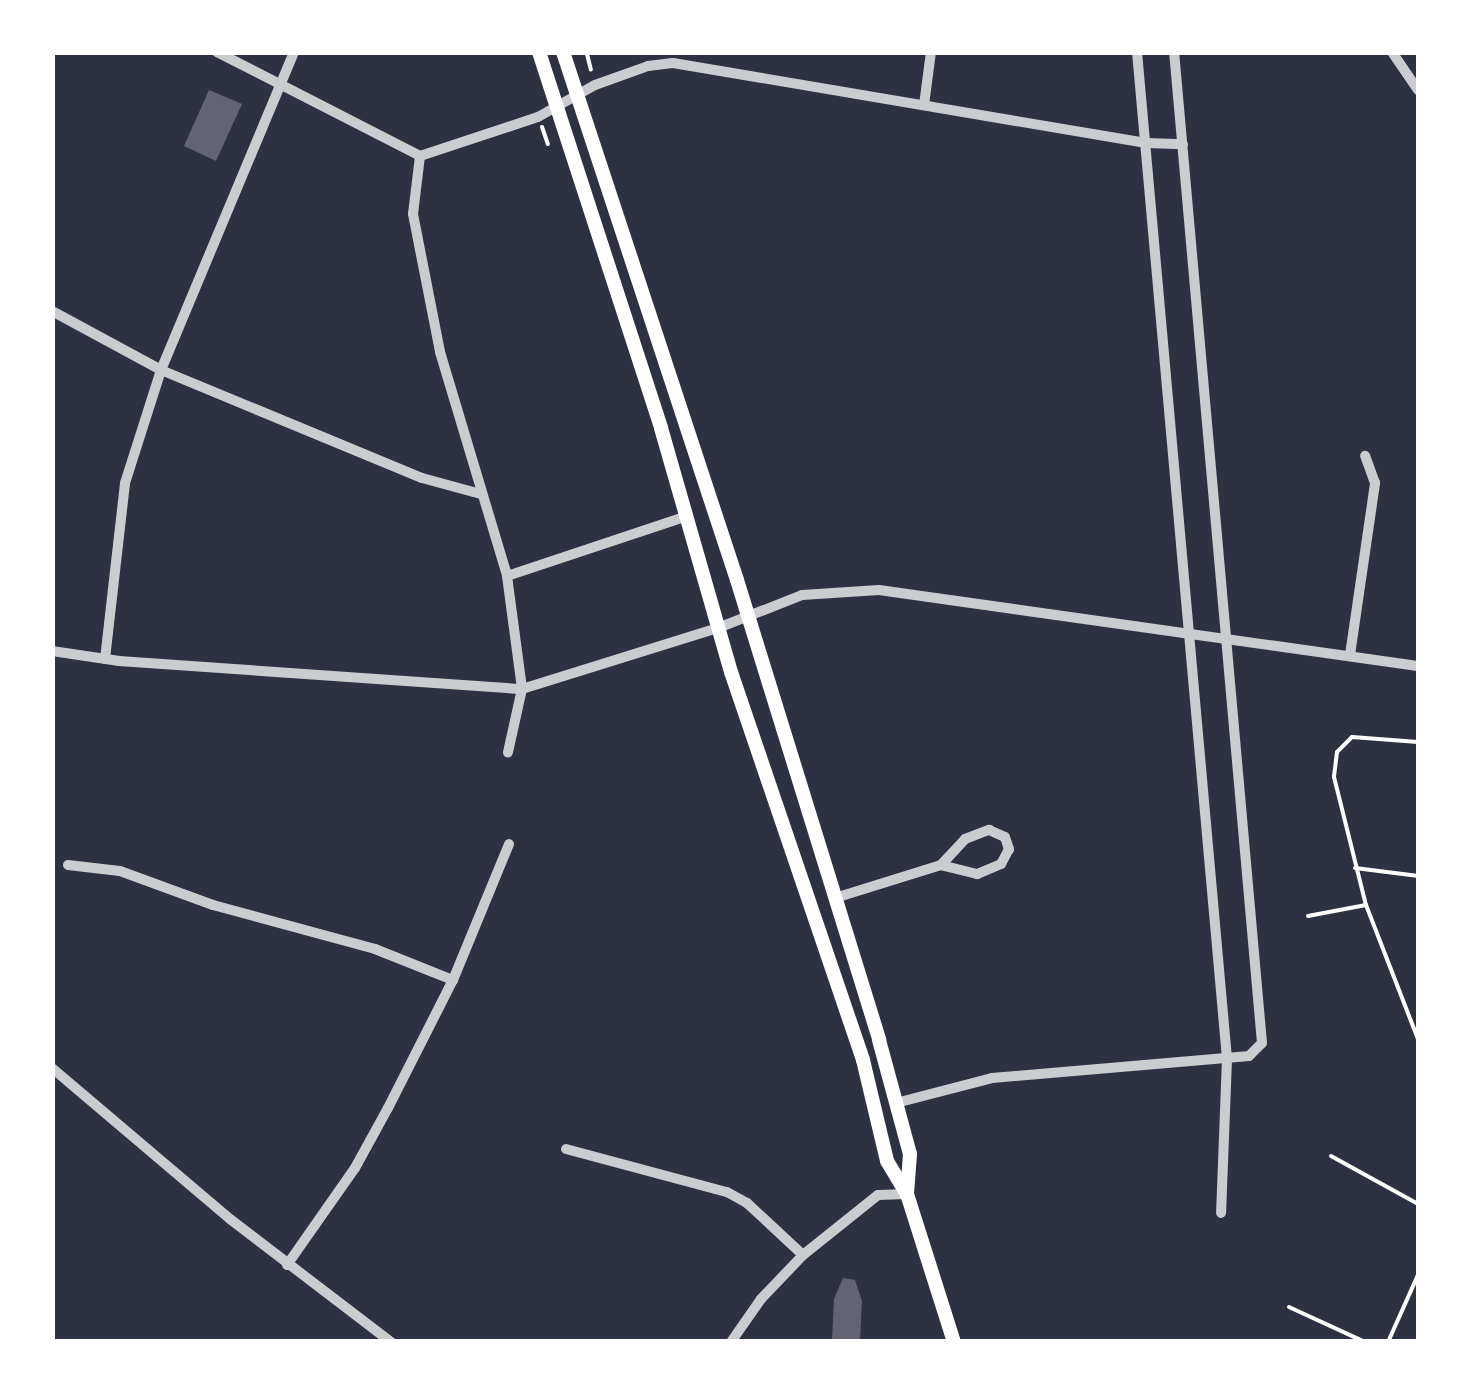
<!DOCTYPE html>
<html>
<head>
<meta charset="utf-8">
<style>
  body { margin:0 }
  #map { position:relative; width:1471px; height:1394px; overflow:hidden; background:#2d3142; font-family:"Libre Baskerville",serif }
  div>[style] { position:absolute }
  .building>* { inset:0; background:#626471 }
  .path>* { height:4px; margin:-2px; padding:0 2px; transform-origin:2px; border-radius:2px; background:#fff }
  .minor>* { height:10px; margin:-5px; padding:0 5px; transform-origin:5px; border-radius:5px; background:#caccd0 }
  .secondary>* { height:14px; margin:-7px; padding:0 7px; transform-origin:7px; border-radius:7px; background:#fff }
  span { translate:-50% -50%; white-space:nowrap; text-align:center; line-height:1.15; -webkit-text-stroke:8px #fff; paint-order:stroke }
  .frame { position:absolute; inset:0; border:55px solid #fff; pointer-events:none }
</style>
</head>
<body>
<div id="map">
  <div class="building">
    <i style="clip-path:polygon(209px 90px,242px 104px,216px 161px,184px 146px)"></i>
    <i style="clip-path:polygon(843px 1278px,855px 1280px,862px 1301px,860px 1341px,832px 1340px,834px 1299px)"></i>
  </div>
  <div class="path">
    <i style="left:587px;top:54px;width:16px;rotate:76deg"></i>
    <i style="left:542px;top:127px;width:18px;rotate:71deg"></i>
    <i style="left:1418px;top:742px;width:66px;rotate:-175.7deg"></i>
    <i style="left:1352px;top:737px;width:21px;rotate:135deg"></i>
    <i style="left:1337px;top:752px;width:25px;rotate:97deg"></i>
    <i style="left:1334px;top:777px;width:132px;rotate:76deg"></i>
    <i style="left:1366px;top:905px;width:144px;rotate:68.8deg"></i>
    <i style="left:1355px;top:868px;width:64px;rotate:7.2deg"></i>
    <i style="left:1308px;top:916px;width:59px;rotate:-10.7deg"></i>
    <i style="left:1331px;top:1156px;width:99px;rotate:28.9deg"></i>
    <i style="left:1289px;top:1307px;width:84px;rotate:24.7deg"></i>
    <i style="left:1388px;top:1342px;width:73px;rotate:-65.9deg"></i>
  </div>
  <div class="minor">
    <i style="left:217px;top:52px;width:228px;rotate:27.1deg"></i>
    <i style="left:420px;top:156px;width:124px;rotate:-18.3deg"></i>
    <i style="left:538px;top:117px;width:65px;rotate:-29.3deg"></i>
    <i style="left:595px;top:85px;width:56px;rotate:-19.7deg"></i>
    <i style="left:648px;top:66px;width:25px;rotate:-7deg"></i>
    <i style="left:673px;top:63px;width:480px;rotate:9.6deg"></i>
    <i style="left:1146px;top:143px;width:37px;rotate:2deg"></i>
    <i style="left:1137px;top:52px;width:1011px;rotate:84.89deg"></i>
    <i style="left:1227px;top:1059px;width:154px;rotate:92.2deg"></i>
    <i style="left:1392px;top:52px;width:46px;rotate:55.6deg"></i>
    <i style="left:924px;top:105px;width:53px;rotate:-82.5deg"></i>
    <i style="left:420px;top:156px;width:58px;rotate:96.9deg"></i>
    <i style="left:413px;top:214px;width:141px;rotate:78.9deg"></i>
    <i style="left:440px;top:352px;width:234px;rotate:73.3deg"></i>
    <i style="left:507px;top:576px;width:114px;rotate:82.4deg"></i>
    <i style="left:522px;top:689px;width:65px;rotate:102.5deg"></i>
    <i style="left:52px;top:311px;width:124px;rotate:28.4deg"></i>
    <i style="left:161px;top:370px;width:282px;rotate:22.5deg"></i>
    <i style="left:422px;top:478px;width:61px;rotate:15.2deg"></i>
    <i style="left:507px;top:576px;width:190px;rotate:-18.4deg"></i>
    <i style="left:52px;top:651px;width:68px;rotate:8.5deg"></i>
    <i style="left:119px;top:661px;width:404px;rotate:4deg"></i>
    <i style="left:522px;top:689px;width:205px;rotate:-17.3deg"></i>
    <i style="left:718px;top:628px;width:90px;rotate:-21.4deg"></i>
    <i style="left:802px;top:595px;width:77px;rotate:-3.7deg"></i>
    <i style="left:879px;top:590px;width:544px;rotate:8.03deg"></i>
    <i style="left:1350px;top:655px;width:174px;rotate:-81.7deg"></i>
    <i style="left:1375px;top:483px;width:29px;rotate:-110deg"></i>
    <i style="left:105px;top:659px;width:177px;rotate:-83.5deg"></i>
    <i style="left:125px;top:483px;width:119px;rotate:-72.3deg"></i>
    <i style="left:161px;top:370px;width:345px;rotate:-67.3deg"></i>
    <i style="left:68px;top:865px;width:52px;rotate:6.6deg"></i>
    <i style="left:120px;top:871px;width:99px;rotate:20.1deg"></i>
    <i style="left:213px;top:905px;width:168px;rotate:15.2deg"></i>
    <i style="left:375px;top:949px;width:84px;rotate:21.7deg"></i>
    <i style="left:835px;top:898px;width:111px;rotate:-17.3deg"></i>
    <i style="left:941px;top:865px;width:35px;rotate:-47deg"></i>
    <i style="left:965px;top:839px;width:26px;rotate:-21deg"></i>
    <i style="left:989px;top:830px;width:17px;rotate:24deg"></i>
    <i style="left:1005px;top:837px;width:13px;rotate:72deg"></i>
    <i style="left:1009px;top:849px;width:17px;rotate:118deg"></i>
    <i style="left:1001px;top:864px;width:26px;rotate:157deg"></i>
    <i style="left:977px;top:874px;width:37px;rotate:-166deg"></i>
    <i style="left:52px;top:1068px;width:233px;rotate:40.3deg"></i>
    <i style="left:230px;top:1219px;width:203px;rotate:37.4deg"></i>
    <i style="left:896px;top:1103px;width:99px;rotate:-14.6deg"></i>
    <i style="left:992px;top:1078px;width:258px;rotate:-4.9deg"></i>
    <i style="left:1249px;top:1056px;width:18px;rotate:-45deg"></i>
    <i style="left:1262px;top:1043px;width:995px;rotate:-95.07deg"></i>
    <i style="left:566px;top:1149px;width:167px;rotate:15deg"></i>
    <i style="left:727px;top:1192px;width:23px;rotate:29deg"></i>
    <i style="left:747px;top:1203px;width:76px;rotate:42.9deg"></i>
    <i style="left:287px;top:1265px;width:118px;rotate:-55deg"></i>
    <i style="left:355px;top:1168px;width:68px;rotate:-61.2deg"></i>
    <i style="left:388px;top:1108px;width:144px;rotate:-63.1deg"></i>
    <i style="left:453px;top:980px;width:147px;rotate:-67.6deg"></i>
    <i style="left:731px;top:1342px;width:52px;rotate:-55.1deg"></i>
    <i style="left:761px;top:1299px;width:61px;rotate:-46.3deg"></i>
    <i style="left:803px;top:1255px;width:96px;rotate:-38.7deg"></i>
    <i style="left:878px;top:1195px;width:29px;rotate:-2deg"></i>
  </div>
  <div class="secondary">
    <i style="left:539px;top:52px;width:395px;rotate:72deg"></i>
    <i style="left:661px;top:428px;width:254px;rotate:74deg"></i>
    <i style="left:731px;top:672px;width:410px;rotate:71.2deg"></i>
    <i style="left:863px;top:1060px;width:104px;rotate:76.6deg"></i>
    <i style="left:887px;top:1161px;width:39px;rotate:59deg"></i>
    <i style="left:907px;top:1194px;width:155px;rotate:72.4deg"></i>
    <i style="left:563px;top:52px;width:556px;rotate:71.76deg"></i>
    <i style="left:737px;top:580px;width:481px;rotate:72.8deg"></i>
    <i style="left:879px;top:1040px;width:118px;rotate:74.8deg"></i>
    <i style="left:910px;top:1154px;width:40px;rotate:94.3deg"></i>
  </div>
  <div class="frame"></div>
</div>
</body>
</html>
